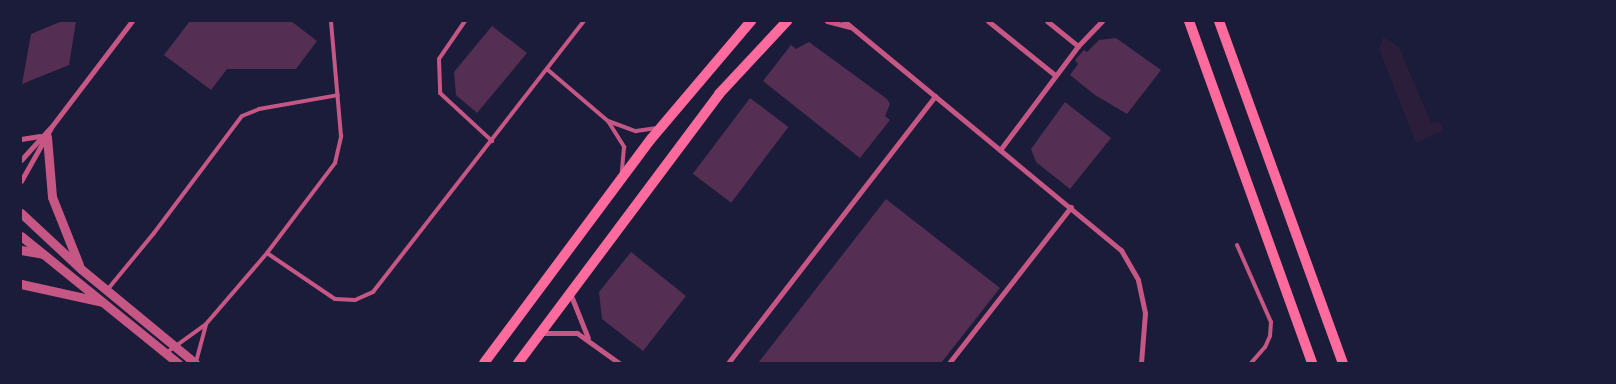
<!DOCTYPE html>
<style>
body{margin:0}
#map{position:relative;width:1616px;height:384px;overflow:hidden;background:#1b1b3a;font-family:Cabin,sans-serif}
div>[style]{position:absolute}
[style*='--x']{left:calc(var(--x)*1px);top:calc(var(--y)*1px);width:calc(var(--w)*1px);rotate:calc(var(--a)*1deg)}
.green>*{inset:0;background:#2a1e3b}
.building>*{inset:0;background:#542f53;transform-origin:0 0}
.service>*{height:4px;margin:-2px;padding:0 2px;transform-origin:2px;border-radius:2px;background:#c65784}
.minor>*{height:5px;margin:-2.5px;padding:0 2.5px;transform-origin:2.5px;border-radius:2.5px;background:#c65784}
.tertiary>*{height:9px;margin:-4.5px;padding:0 4.5px;transform-origin:4.5px;border-radius:4.5px;background:#c65784}
.secondary>*{height:10px;margin:-5px;padding:0 5px;transform-origin:5px;border-radius:5px;background:#ff6b9d}
span{translate:-50% -50%;white-space:nowrap;text-align:center;line-height:1.15;-webkit-text-stroke:4px #1b1b3a;paint-order:stroke}
.frame{position:absolute;inset:0;border:22px solid #1b1b3a;pointer-events:none}
</style>
<div id="map">
<div class="green">
<div style="clip-path:polygon(1383px 37px,1399px 47px,1431px 123px,1439px 121px,1444px 130px,1416px 143px,1379px 49px)"></div>
</div>
<div class="building">
<div style="clip-path:polygon(62px 21px,76px 21px,69px 65px,22px 84px,31px 34px)"></div>
<div style="clip-path:polygon(190px 21px,291px 21px,317px 41px,296px 69px,227px 69px,211px 90px,164px 55px)"></div>
<div style="clip-path:polygon(492px 26px,527px 53px,477px 113px,456px 95px,454px 72px)"></div>
<div style="clip-path:polygon(1116px 38px,1161px 70px,1127px 114px,1095px 95px,1070px 75px,1078px 64px,1075px 60px,1084px 50px,1087px 52px,1099px 40px)"></div>
<div style="clip-path:polygon(809px 42px,887px 99px,890px 104px,885px 116px,890px 120px,860px 158px,763px 81px,791px 45px,796px 49px)"></div>
<div style="left:750px;top:98px;width:48px;height:95px;rotate:37deg"></div>
<div style="clip-path:polygon(1065px 102px,1111px 138px,1070px 189px,1036px 162px,1031px 149px)"></div>
<div style="clip-path:polygon(886px 199px,1000px 288px,941px 363px,758px 363px)"></div>
<div style="clip-path:polygon(631px 252px,686px 296px,643px 351px,602px 319px,599px 292px)"></div>
</div>
<div class="service">
<div style="--x:465;--y:21;--w:46;--a:124.4"></div>
<div style="--x:439;--y:59;--w:34;--a:88"></div>
<div style="--x:440;--y:93;--w:71;--a:42.7"></div>
<div style="--x:548;--y:70;--w:79;--a:40.4"></div>
<div style="--x:608;--y:121;--w:31;--a:58"></div>
<div style="--x:624;--y:147;--w:25;--a:95"></div>
<div style="--x:608;--y:121;--w:30;--a:20"></div>
<div style="--x:636;--y:131;--w:21;--a:-8"></div>
<div style="--x:1237;--y:245;--w:84;--a:66.2"></div>
<div style="--x:1271;--y:322;--w:14;--a:94"></div>
<div style="--x:1270;--y:336;--w:12;--a:114"></div>
<div style="--x:1265;--y:347;--w:21;--a:131"></div>
<div style="--x:267;--y:253;--w:82;--a:34.1"></div>
<div style="--x:335;--y:299;--w:20;--a:3"></div>
<div style="--x:355;--y:300;--w:20;--a:-24"></div>
<div style="--x:373;--y:292;--w:343;--a:-52.1"></div>
<div style="--x:108;--y:289;--w:72;--a:-50.6"></div>
<div style="--x:154;--y:233;--w:146;--a:-53.1"></div>
<div style="--x:242;--y:116;--w:18;--a:-22"></div>
<div style="--x:259;--y:109;--w:80;--a:-10"></div>
<div style="--x:166;--y:353;--w:49;--a:-35.9"></div>
<div style="--x:206;--y:324;--w:94;--a:-49.3"></div>
<div style="--x:267;--y:253;--w:113;--a:-52.9"></div>
<div style="--x:335;--y:163;--w:28;--a:-77"></div>
<div style="--x:341;--y:136;--w:115;--a:-95"></div>
<div style="--x:196;--y:362;--w:39;--a:-75"></div>
</div>
<div class="minor">
<div style="--x:827;--y:21;--w:23;--a:15"></div>
<div style="--x:844;--y:21;--w:359;--a:39.6"></div>
<div style="--x:1121;--y:250;--w:34;--a:60"></div>
<div style="--x:1138;--y:280;--w:34;--a:78"></div>
<div style="--x:1145;--y:313;--w:50;--a:94.6"></div>
<div style="--x:988;--y:21;--w:86;--a:38.9"></div>
<div style="--x:1047;--y:21;--w:40;--a:39"></div>
<div style="--x:21;--y:139;--w:19;--a:-9"></div>
<div style="--x:1000;--y:150;--w:130;--a:-53.1"></div>
<div style="--x:1078;--y:46;--w:35;--a:-46"></div>
<div style="--x:21;--y:160;--w:43;--a:-47.8"></div>
<div style="--x:21;--y:181;--w:63;--a:-60.6"></div>
<div style="--x:52;--y:126;--w:132;--a:-52.7"></div>
<div style="--x:570;--y:293;--w:48;--a:68.2"></div>
<div style="--x:542;--y:333;--w:35;--a:0"></div>
<div style="--x:577;--y:333;--w:52;--a:35.5"></div>
<div style="--x:728;--y:363;--w:338;--a:-52.2"></div>
<div style="--x:949;--y:363;--w:198;--a:-52"></div>
</div>
<div class="tertiary">
<div style="--x:47;--y:137;--w:60;--a:85.2"></div>
<div style="--x:52;--y:197;--w:73;--a:68.3"></div>
<div style="--x:21;--y:213;--w:82;--a:43"></div>
<div style="--x:81;--y:269;--w:148;--a:39.5"></div>
<div style="--x:21;--y:236;--w:202;--a:39"></div>
<div style="--x:21;--y:250;--w:22;--a:10"></div>
<div style="--x:21;--y:284;--w:83;--a:12.5"></div>
</div>
<div class="secondary">
<div style="--x:1189;--y:21;--w:363;--a:70.2"></div>
<div style="--x:1219;--y:21;--w:364;--a:70.1"></div>
<div style="--x:484;--y:363;--w:279;--a:-53.3"></div>
<div style="--x:651;--y:139;--w:155;--a:-49.7"></div>
<div style="--x:518;--y:363;--w:336;--a:-53.2"></div>
<div style="--x:719;--y:94;--w:100;--a:-47"></div>
</div>
<div class="frame"></div>
</div>
